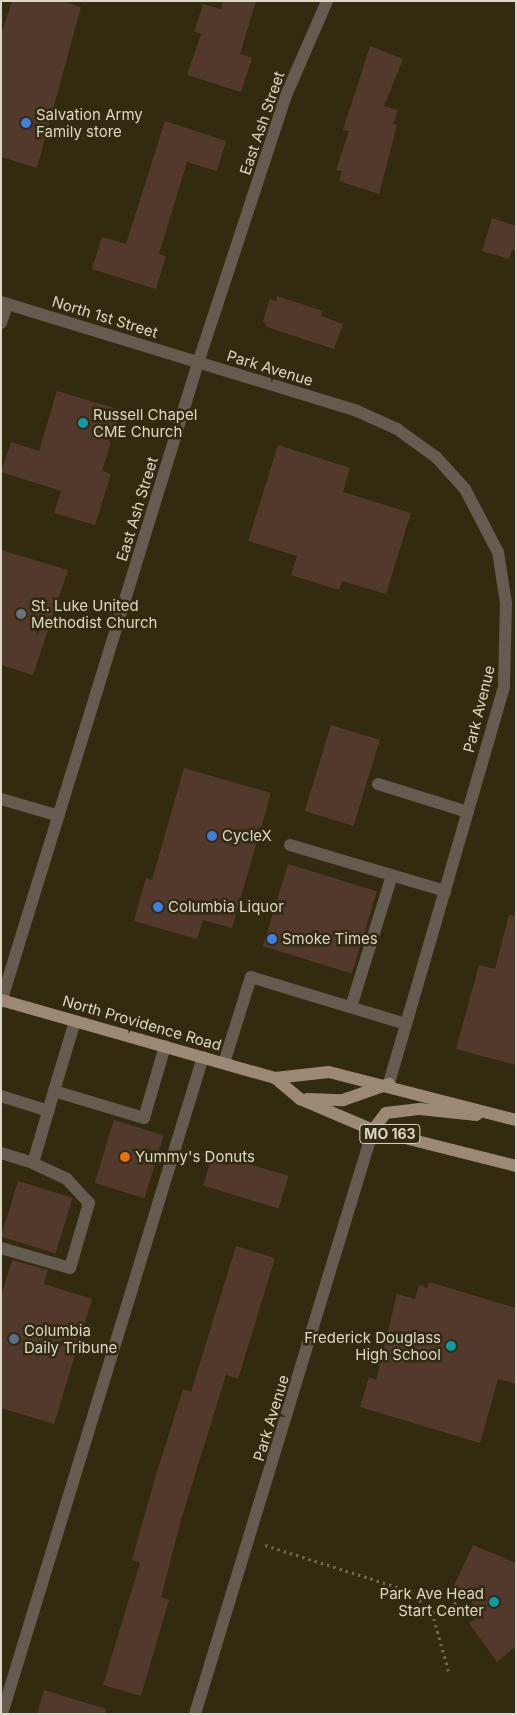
<!DOCTYPE html>
<style>
body{margin:0}
#map{position:relative;width:517px;height:1715px;overflow:hidden;background:#332b10;font-family:Inter,sans-serif}
div>[style]{position:absolute}
[style*='--x']{left:calc(var(--x)*1px);top:calc(var(--y)*1px);width:calc(var(--w)*1px);rotate:calc(var(--a)*1deg)}
.building>*{inset:0;background:#53392c;transform-origin:0 0}
.path>*{height:3px;margin-top:-1.5px;transform-origin:0;background:repeating-linear-gradient(90deg,#6e674f 0 2.5px,transparent 0 6.5px)}
.minor>*{height:12px;margin:-6px;padding:0 6px;transform-origin:6px;border-radius:6px;background:#645b51}
.major>*{height:12px;margin:-6px;padding:0 6px;transform-origin:6px;border-radius:6px;background:#9b8975}
.dots>*{width:14px;height:14px;translate:-50% -50%;box-sizing:border-box;border:2px solid #332b10;border-radius:50%}
span{translate:-50% -50%;white-space:nowrap;text-align:center;line-height:1.15;-webkit-text-stroke:5px #332b10;paint-order:stroke}
.shield-label span{padding:1px 4px;background:#332b10;border:1px solid;border-radius:4px;-webkit-text-stroke-width:0}
.shield-label{font-size:14px;color:#dcd7c7;font-weight:700}
.poi-label{font-size:15px;color:#dcd7c7}
.left{translate:0 -50%;text-align:left}
.right{translate:-100% -50%;text-align:right}
.street-label{font-size:15px;color:#dcd7c7}
.frame{position:absolute;inset:0;border:2px solid #dcd7c7;pointer-events:none}
</style>
<div id="map">
<div class="building">
<div style="clip-path:polygon(12px 1px,62px 1px,81px 7px,37px 168px,1px 157px,1px 35px)"></div>
<div style="clip-path:polygon(223px 1px,256px 1px,240px 54px,252px 58px,241px 92px,187px 75px,201px 34px,194px 32px,203px 4px,221px 9px)"></div>
<div style="clip-path:polygon(370px 46px,403px 59px,384px 106px,398px 110px,393px 124px,397px 125px,379px 194px,339px 181px,342px 171px,336px 170px,349px 131px,343px 130px)"></div>
<div style="clip-path:polygon(165px 121px,226px 141px,217px 171px,187px 162px,159px 254px,166px 256px,156px 289px,92px 269px,102px 237px,126px 244px)"></div>
<div style="clip-path:polygon(492px 218px,516px 226px,516px 251px,512px 249px,509px 259px,482px 251px)"></div>
<div style="clip-path:polygon(277px 296px,323px 311px,321px 316px,343px 324px,334px 349px,267px 327px,263px 321px,270px 299px,276px 301px)"></div>
<div style="clip-path:polygon(57px 391px,121px 410px,102px 471px,111px 474px,95px 525px,54px 513px,61px 491px,1px 472px,11px 442px,39px 451px)"></div>
<div style="clip-path:polygon(278px 445px,350px 468px,343px 492px,411px 513px,386px 594px,342px 581px,339px 590px,291px 575px,297px 556px,248px 541px)"></div>
<div style="clip-path:polygon(1px 550px,68px 570px,33px 675px,1px 665px)"></div>
<div style="left:331px;top:725px;width:51px;height:90px;rotate:17deg"></div>
<div style="clip-path:polygon(184px 768px,271px 793px,232px 928px,203px 920px,197px 939px,134px 921px,146px 878px,152px 880px)"></div>
<div style="left:288px;top:864px;width:93px;height:86px;rotate:17deg"></div>
<div style="clip-path:polygon(509px 915px,516px 916px,516px 1065px,456px 1049px,479px 965px,495px 969px)"></div>
<div style="left:114px;top:1120px;width:52px;height:66px;rotate:17deg"></div>
<div style="left:213px;top:1153px;width:79px;height:34px;rotate:17deg"></div>
<div style="left:18px;top:1181px;width:57px;height:58px;rotate:17deg"></div>
<div style="clip-path:polygon(236px 1246px,275px 1258px,238px 1379px,226px 1375px,181px 1520px,161px 1597px,169px 1600px,141px 1696px,103px 1685px,140px 1563px,132px 1560px,153px 1485px,183px 1389px,191px 1392px)"></div>
<div style="clip-path:polygon(12px 1260px,48px 1270px,44px 1284px,92px 1299px,54px 1424px,1px 1408px,1px 1296px)"></div>
<div style="clip-path:polygon(429px 1282px,516px 1308px,516px 1384px,498px 1379px,480px 1443px,360px 1407px,369px 1377px,376px 1380px,397px 1294px,415px 1299px,419px 1285px,427px 1288px)"></div>
<div style="clip-path:polygon(473px 1545px,516px 1563px,516px 1646px,497px 1662px,469px 1623px,475px 1619px,471px 1595px,452px 1590px)"></div>
<div style="clip-path:polygon(44px 1690px,106px 1709px,105px 1714px,37px 1714px)"></div>
</div>
<div class="path">
<div style="--x:265;--y:1545;--w:152;--a:17.6"></div>
<div style="--x:410;--y:1591;--w:30;--a:44"></div>
<div style="--x:432;--y:1612;--w:63;--a:74.4"></div>
<div style="--x:452;--y:1610;--w:20;--a:-66"></div>
<div style="--x:432;--y:1612;--w:41;--a:-5.6"></div>
</div>
<div class="minor">
<div style="--x:1;--y:302;--w:372;--a:17"></div>
<div style="--x:357;--y:411;--w:44;--a:24.2"></div>
<div style="--x:397;--y:429;--w:48;--a:35.7"></div>
<div style="--x:436;--y:457;--w:43;--a:47.8"></div>
<div style="--x:465;--y:489;--w:71;--a:62.4"></div>
<div style="--x:498;--y:552;--w:52;--a:81.1"></div>
<div style="--x:506;--y:603;--w:84;--a:91.4"></div>
<div style="--x:504;--y:687;--w:413;--a:106.2"></div>
<div style="--x:1;--y:323;--w:20;--a:-72"></div>
<div style="--x:378;--y:784;--w:94;--a:17.3"></div>
<div style="--x:1;--y:799;--w:60;--a:16.3"></div>
<div style="--x:290;--y:845;--w:162;--a:16.5"></div>
<div style="--x:1;--y:1002;--w:669;--a:-72.87"></div>
<div style="--x:198;--y:363;--w:284;--a:-71.8"></div>
<div style="--x:287;--y:93;--w:100;--a:-66.5"></div>
<div style="--x:351;--y:1007;--w:138;--a:-72.7"></div>
<div style="--x:75;--y:1021;--w:73;--a:106.7"></div>
<div style="--x:54;--y:1091;--w:94;--a:16.7"></div>
<div style="--x:144;--y:1118;--w:75;--a:-73.7"></div>
<div style="--x:224;--y:1063;--w:90;--a:-72.6"></div>
<div style="--x:251;--y:977;--w:162;--a:16.9"></div>
<div style="--x:1;--y:1096;--w:50;--a:17.4"></div>
<div style="--x:1;--y:1153;--w:34;--a:17"></div>
<div style="--x:33;--y:1163;--w:75;--a:-73.7"></div>
<div style="--x:1;--y:1248;--w:72;--a:16.2"></div>
<div style="--x:70;--y:1268;--w:68;--a:-73.7"></div>
<div style="--x:89;--y:1203;--w:33;--a:-133"></div>
<div style="--x:67;--y:1179;--w:38;--a:-155"></div>
<div style="--x:2;--y:1714;--w:687;--a:-72.99"></div>
<div style="--x:195;--y:1714;--w:611;--a:-73.05"></div>
</div>
<div class="major">
<div style="--x:1;--y:1000;--w:285;--a:15.9"></div>
<div style="--x:275;--y:1078;--w:54;--a:-6.3"></div>
<div style="--x:329;--y:1072;--w:193;--a:14.4"></div>
<div style="--x:275;--y:1078;--w:33;--a:40"></div>
<div style="--x:300;--y:1099;--w:79;--a:23"></div>
<div style="--x:373;--y:1130;--w:147;--a:14.1"></div>
<div style="--x:307;--y:1099;--w:36;--a:2"></div>
<div style="--x:343;--y:1100;--w:49;--a:-19.2"></div>
<div style="--x:373;--y:1130;--w:21;--a:-53"></div>
<div style="--x:386;--y:1113;--w:34;--a:-7"></div>
<div style="--x:420;--y:1109;--w:57;--a:6"></div>
</div>
<div class="dots">
<div style="left:26px;top:123px;background:#3f7fe0"></div>
<div style="left:83px;top:423px;background:#0f9aa8"></div>
<div style="left:21px;top:614px;background:#6b7280"></div>
<div style="left:212px;top:836px;background:#3f7fe0"></div>
<div style="left:158px;top:907px;background:#3f7fe0"></div>
<div style="left:272px;top:939px;background:#3f7fe0"></div>
<div style="left:125px;top:1157px;background:#e8710a"></div>
<div style="left:14px;top:1339px;background:#5c6f8a"></div>
<div style="left:451px;top:1346px;background:#0f9aa8"></div>
<div style="left:494px;top:1602px;background:#0f9aa8"></div>
</div>
<div class="shield-label">
<span style="left:390px;top:1134px">MO 163</span>
</div>
<div class="poi-label">
<span class="left" style="left:36px;top:123px">Salvation Army<br>Family store</span>
<span class="left" style="left:93px;top:423px">Russell Chapel<br>CME Church</span>
<span class="left" style="left:31px;top:614px">St. Luke United<br>Methodist Church</span>
<span class="left" style="left:222px;top:836px">CycleX</span>
<span class="left" style="left:168px;top:907px">Columbia Liquor</span>
<span class="left" style="left:282px;top:939px">Smoke Times</span>
<span class="left" style="left:135px;top:1157px">Yummy's Donuts</span>
<span class="left" style="left:24px;top:1339px">Columbia<br>Daily Tribune</span>
<span class="right" style="left:441px;top:1346px">Frederick Douglass<br>High School</span>
<span class="right" style="left:484px;top:1602px">Park Ave Head<br>Start Center</span>
</div>
<div class="street-label">
<span style="left:262px;top:123px;rotate:-71deg">East Ash Street</span>
<span style="left:105px;top:317px;rotate:17deg">North 1st Street</span>
<span style="left:270px;top:368px;rotate:17deg">Park Avenue</span>
<span style="left:137px;top:509px;rotate:-73deg">East Ash Street</span>
<span style="left:479px;top:709px;rotate:-76deg">Park Avenue</span>
<span style="left:142px;top:1023px;rotate:16deg">North Providence Road</span>
<span style="left:271px;top:1418px;rotate:-73deg">Park Avenue</span>
</div>
<div class="frame"></div>
</div>
